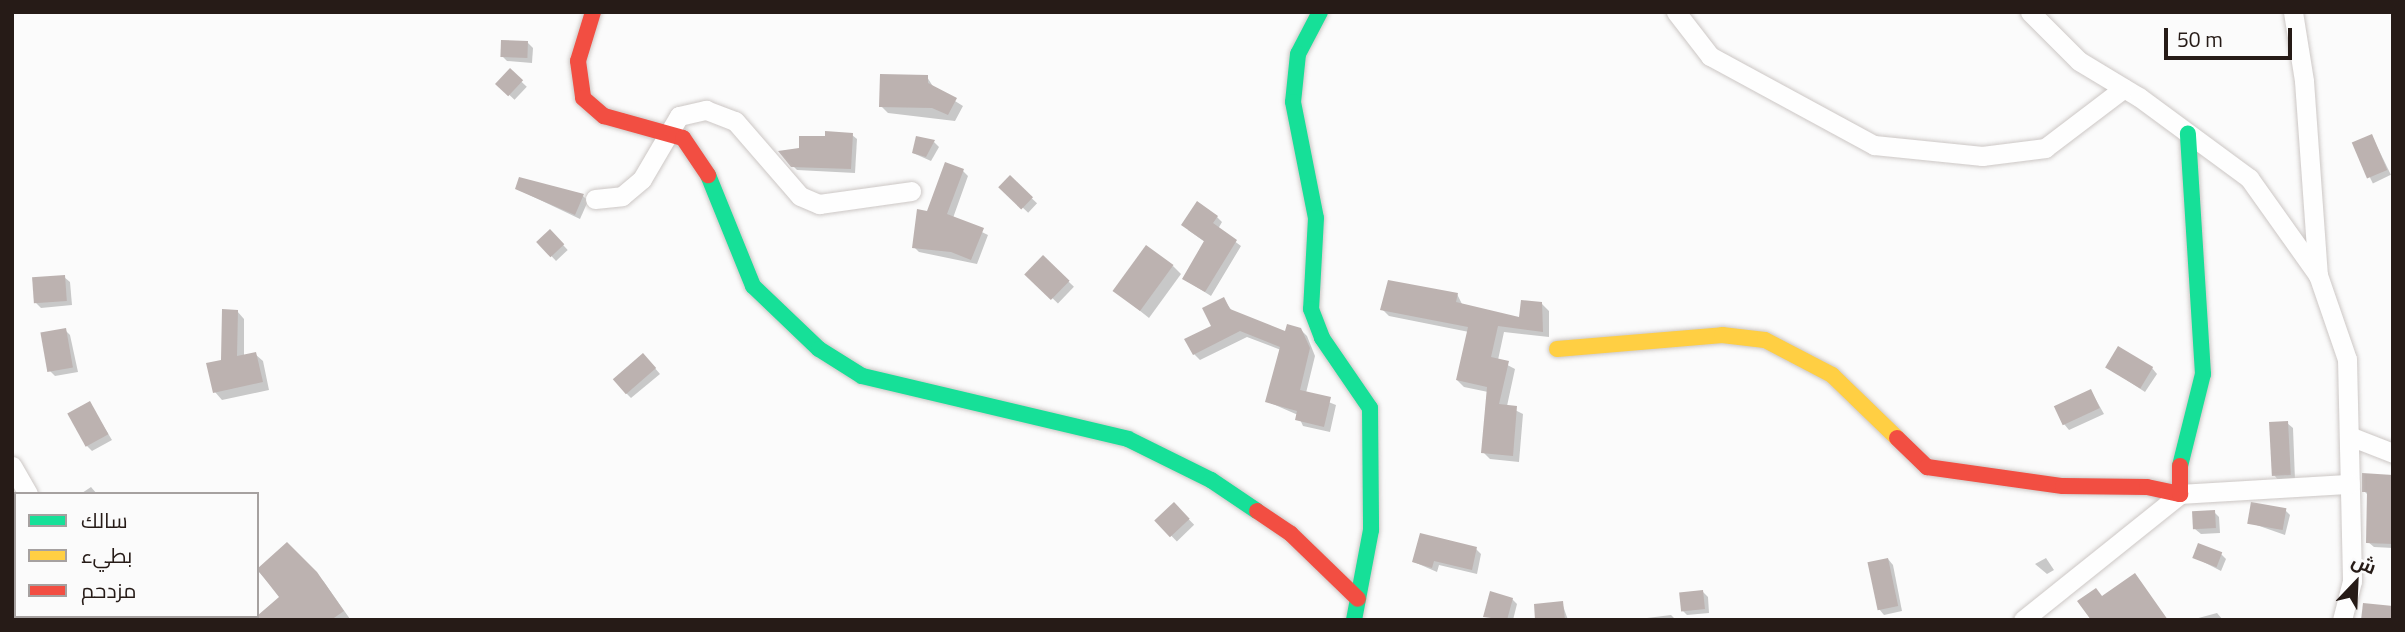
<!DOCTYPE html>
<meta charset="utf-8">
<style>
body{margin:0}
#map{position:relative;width:2405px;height:632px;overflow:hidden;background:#fbfbfb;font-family:Georgia,Cairo,serif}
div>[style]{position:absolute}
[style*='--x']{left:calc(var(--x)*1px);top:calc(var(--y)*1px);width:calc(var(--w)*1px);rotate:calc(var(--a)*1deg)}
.shadow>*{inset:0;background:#0003;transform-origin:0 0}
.building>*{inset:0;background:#bcb2b0;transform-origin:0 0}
.roads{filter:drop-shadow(0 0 2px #ccc7c5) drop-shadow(0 0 2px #ccc7c5)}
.street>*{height:19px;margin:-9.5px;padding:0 9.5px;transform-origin:9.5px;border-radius:9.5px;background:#fefefe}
.fast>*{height:16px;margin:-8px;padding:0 8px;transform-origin:8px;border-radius:8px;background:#16e098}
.slow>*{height:16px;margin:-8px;padding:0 8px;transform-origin:8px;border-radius:8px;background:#ffcf43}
.jam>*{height:16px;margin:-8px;padding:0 8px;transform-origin:8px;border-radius:8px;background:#f24e42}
span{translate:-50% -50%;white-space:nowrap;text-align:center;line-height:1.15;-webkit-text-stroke:7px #fbfbfb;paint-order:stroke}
.frame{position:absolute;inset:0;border:14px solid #261b17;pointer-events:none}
.legend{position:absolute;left:14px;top:492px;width:245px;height:126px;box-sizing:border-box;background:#fbfbfb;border:2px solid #a6a1a0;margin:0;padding:9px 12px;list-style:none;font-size:21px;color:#261b17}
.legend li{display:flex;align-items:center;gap:14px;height:35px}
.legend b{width:35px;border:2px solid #a6a1a0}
.north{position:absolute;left:2321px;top:548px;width:70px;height:70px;-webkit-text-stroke:5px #fbfbfb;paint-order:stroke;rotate:23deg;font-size:19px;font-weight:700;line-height:28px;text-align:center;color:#261b17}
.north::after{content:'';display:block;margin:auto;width:24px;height:32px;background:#261b17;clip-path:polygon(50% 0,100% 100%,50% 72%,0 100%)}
.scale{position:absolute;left:2164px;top:28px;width:128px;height:32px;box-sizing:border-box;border:4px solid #261b17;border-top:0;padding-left:9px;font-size:21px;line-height:24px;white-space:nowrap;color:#261b17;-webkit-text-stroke:5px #fbfbfb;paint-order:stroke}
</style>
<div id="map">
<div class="shadow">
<div style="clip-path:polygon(528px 43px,533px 48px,532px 63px,507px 61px,502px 56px)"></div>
<div style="left:510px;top:71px;width:23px;height:18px;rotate:43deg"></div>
<div style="clip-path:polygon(927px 77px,934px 88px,963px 106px,955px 121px,888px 113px,881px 106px)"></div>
<div style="clip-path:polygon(852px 135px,857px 139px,855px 173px,797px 170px,792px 165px)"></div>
<div style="left:2372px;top:136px;width:43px;height:20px;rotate:64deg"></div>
<div style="clip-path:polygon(934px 142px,939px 147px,931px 161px,913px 153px)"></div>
<div style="clip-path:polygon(963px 171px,968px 176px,953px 218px,988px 235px,977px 264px,919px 252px,914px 247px,928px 212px)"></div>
<div style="left:1010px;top:178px;width:37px;height:13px;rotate:43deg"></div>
<div style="clip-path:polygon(517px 189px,583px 196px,588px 201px,580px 219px)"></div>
<div style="clip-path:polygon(1217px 217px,1222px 222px,1218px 229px,1241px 246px,1211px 296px,1184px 279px,1205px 242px,1188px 230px)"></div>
<div style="left:550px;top:231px;width:26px;height:16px;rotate:47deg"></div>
<div style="left:1043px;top:257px;width:43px;height:23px;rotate:44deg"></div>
<div style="clip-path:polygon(1173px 266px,1181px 274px,1149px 318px,1115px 291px)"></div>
<div style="clip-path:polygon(64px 277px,70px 282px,72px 305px,41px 308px,36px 303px)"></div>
<div style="clip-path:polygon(1457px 294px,1463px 306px,1520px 319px,1542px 304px,1549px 311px,1549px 337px,1504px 332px,1498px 360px,1515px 369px,1507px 406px,1523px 414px,1519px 462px,1490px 459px,1483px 452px,1488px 392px,1464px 387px,1457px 380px,1469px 332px,1389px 316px,1382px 309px)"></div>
<div style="clip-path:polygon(1223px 299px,1233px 312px,1286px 333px,1300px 329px,1307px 336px,1315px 356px,1306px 393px,1336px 405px,1330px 432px,1303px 426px,1298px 415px,1266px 401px,1281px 350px,1247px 337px,1200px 360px,1194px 354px,1213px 327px)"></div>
<div style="clip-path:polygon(237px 311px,244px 319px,244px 356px,255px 354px,263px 361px,269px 390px,222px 400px,215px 392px)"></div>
<div style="clip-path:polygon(65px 330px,70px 335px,78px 372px,55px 376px,50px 371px)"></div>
<div style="clip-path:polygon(648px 360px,660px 374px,631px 398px,626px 393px)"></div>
<div style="clip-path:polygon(2107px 367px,2152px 368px,2157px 374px,2145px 392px)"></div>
<div style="clip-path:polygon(2091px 391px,2104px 414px,2069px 430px,2064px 424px)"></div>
<div style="clip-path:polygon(90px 404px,112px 440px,92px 451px,87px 446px)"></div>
<div style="clip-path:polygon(2287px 423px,2293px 428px,2295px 480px,2279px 481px,2274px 475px)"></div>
<div style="clip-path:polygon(2393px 477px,2393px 548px,2374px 547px,2368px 542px,2369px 496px,2364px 491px)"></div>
<div style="clip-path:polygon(91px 487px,97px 494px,82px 494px,82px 493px)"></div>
<div style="clip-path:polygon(12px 489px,16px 495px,16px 520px,12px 515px)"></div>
<div style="left:1174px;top:504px;width:29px;height:24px;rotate:46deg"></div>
<div style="clip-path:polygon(2285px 510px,2290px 515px,2285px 535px,2248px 522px)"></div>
<div style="clip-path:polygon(2214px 512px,2219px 517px,2220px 533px,2201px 534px,2195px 529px)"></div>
<div style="clip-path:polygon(287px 544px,324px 582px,350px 619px,244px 620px,257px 616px,282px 598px,258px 571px)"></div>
<div style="clip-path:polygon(1476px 549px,1481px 554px,1477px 574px,1439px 565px,1437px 572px,1414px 562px)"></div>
<div style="clip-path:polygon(2221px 554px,2226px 559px,2221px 571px,2194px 557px)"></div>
<div style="clip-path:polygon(2046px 558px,2054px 570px,2047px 574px,2035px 564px)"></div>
<div style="clip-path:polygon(1888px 559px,1893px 565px,1902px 611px,1884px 615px,1879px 609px)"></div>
<div style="clip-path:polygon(1703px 592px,1708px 597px,1709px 613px,1687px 615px,1682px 610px)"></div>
<div style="clip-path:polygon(1512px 599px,1517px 604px,1513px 620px,1485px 616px)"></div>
<div style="clip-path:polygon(1562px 603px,1568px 620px,1537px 620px)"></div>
<div style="clip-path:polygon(2217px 613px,2223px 620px,2191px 620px)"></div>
<div style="clip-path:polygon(1671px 615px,1676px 620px,1647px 620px,1647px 618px)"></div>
<div style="clip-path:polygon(73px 616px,103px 616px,65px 620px)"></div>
</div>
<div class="building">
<div style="left:501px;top:40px;width:27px;height:17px;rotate:2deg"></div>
<div style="left:510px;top:68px;width:18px;height:22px;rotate:43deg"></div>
<div style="clip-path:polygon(880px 74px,928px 75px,928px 83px,957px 98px,948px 115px,932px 108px,879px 107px)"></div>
<div style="clip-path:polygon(825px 131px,853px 133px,851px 169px,791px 167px,778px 151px,799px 148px,799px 136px,825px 136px)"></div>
<div style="left:2372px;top:134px;width:39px;height:22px;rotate:67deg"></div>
<div style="clip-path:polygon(916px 136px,935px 140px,926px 157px,912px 153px)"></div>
<div style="clip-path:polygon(945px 162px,964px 169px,947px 214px,984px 228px,971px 260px,951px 252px,912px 248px,917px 209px,927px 211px)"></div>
<div style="left:1010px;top:175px;width:32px;height:17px;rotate:44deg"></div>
<div style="clip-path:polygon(519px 177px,584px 194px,575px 215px,515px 189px)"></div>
<div style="clip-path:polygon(1197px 201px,1218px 216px,1213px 223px,1237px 240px,1205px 292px,1182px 279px,1204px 241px,1181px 225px)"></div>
<div style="left:550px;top:229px;width:21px;height:19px;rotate:47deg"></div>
<div style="left:1146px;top:245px;width:34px;height:57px;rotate:36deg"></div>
<div style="left:1043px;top:255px;width:37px;height:27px;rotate:44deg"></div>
<div style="left:65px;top:275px;width:26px;height:33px;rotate:86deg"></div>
<div style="clip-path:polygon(1388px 280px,1458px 293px,1456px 302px,1519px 317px,1521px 300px,1542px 302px,1543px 332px,1498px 326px,1491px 357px,1509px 361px,1499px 404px,1517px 406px,1513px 456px,1481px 453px,1487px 387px,1456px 380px,1468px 327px,1380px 310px)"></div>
<div style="clip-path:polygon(1224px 297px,1230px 309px,1285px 331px,1287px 324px,1301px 328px,1310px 348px,1300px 390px,1331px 397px,1324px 427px,1295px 420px,1297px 411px,1265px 402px,1280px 347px,1240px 331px,1193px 355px,1184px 339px,1211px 326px,1202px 308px)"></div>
<div style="clip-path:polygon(222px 309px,238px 310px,237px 356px,256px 352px,263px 382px,213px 393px,206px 363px,221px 360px)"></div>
<div style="left:66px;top:328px;width:40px;height:26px;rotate:80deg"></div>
<div style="left:2118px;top:346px;width:41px;height:25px;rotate:31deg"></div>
<div style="left:643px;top:353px;width:20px;height:40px;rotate:49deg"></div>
<div style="left:2091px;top:389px;width:21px;height:41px;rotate:65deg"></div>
<div style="left:90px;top:401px;width:38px;height:26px;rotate:61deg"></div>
<div style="left:2288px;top:421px;width:54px;height:19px;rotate:87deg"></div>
<div style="clip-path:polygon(2362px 473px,2393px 475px,2393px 544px,2366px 543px,2367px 492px,2362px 492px)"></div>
<div style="left:1174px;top:502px;width:23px;height:27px;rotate:47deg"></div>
<div style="left:2251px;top:502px;width:36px;height:22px;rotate:10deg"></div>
<div style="left:2215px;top:510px;width:18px;height:23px;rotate:87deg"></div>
<div style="clip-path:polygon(1420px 533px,1477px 547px,1472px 570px,1434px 561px,1432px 568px,1412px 562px)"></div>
<div style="clip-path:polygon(287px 542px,317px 572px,344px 611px,331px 620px,246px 620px,257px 616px,279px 597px,257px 569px)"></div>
<div style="left:2198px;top:543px;width:26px;height:16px;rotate:21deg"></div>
<div style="left:1888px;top:558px;width:49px;height:21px;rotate:78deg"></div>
<div style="clip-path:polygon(2135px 573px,2168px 620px,2091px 620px,2077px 601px,2096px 588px,2102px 596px)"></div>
<div style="left:1703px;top:590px;width:19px;height:24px;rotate:84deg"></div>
<div style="clip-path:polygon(1490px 591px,1513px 598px,1507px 620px,1483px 617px)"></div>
<div style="clip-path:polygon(1563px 601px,1565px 620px,1535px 620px,1534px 604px)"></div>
<div style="clip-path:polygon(2363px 603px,2393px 606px,2393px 620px,2361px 620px)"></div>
</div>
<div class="roads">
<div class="street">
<div style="--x:1676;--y:12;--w:56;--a:52.3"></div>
<div style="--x:1710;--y:56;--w:187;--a:28.5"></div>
<div style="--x:1874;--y:145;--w:109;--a:5.8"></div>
<div style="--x:1982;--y:156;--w:64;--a:-7.2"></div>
<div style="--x:2045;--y:148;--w:99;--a:-37.2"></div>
<div style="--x:2030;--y:12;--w:69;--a:45"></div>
<div style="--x:2079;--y:61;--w:70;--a:31"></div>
<div style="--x:2139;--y:97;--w:137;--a:36.4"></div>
<div style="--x:2249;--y:178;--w:119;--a:54.6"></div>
<div style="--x:2318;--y:275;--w:89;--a:71"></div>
<div style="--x:2347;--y:359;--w:222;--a:88.7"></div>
<div style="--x:2352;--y:581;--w:40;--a:104.4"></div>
<div style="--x:2293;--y:12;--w:70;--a:80.9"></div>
<div style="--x:2304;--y:81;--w:195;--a:85.9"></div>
<div style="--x:595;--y:199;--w:27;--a:-6"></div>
<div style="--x:622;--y:196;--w:26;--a:-40"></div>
<div style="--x:642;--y:179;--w:73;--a:-59.6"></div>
<div style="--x:679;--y:116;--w:28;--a:-13"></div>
<div style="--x:706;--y:110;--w:31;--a:21"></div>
<div style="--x:735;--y:121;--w:99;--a:49.1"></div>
<div style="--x:800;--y:196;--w:21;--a:23"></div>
<div style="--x:819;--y:204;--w:93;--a:-8"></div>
<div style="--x:2352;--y:437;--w:44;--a:21.3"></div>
<div style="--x:12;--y:466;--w:32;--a:60"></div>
<div style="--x:12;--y:615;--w:5;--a:-37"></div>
<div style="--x:106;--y:616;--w:4;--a:76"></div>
<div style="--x:2023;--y:620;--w:201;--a:-38.7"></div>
<div style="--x:2180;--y:494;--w:170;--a:-3.4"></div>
</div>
<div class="fast">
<div style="--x:1320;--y:12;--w:47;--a:117.6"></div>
<div style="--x:1298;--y:54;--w:48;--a:95.9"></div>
<div style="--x:1293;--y:102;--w:118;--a:78.8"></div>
<div style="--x:1316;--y:218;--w:91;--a:93.1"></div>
<div style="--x:1311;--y:309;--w:31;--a:69"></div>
<div style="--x:1322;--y:338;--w:85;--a:55.6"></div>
<div style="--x:1370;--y:408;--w:122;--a:89.5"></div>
<div style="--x:1371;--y:530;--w:92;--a:100.7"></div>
<div style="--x:708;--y:175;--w:120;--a:67.9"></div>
<div style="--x:753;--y:286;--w:91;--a:43.7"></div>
<div style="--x:819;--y:349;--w:51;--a:32.1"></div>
<div style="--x:862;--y:376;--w:273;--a:13.3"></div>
<div style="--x:1128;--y:439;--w:93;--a:26.3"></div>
<div style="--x:1211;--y:480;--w:55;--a:34"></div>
<div style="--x:2180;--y:466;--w:95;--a:-76"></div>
<div style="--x:2203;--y:374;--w:241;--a:-93.6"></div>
</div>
<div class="slow">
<div style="--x:1557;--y:349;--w:166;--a:-4.8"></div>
<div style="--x:1722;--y:335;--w:43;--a:6.6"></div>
<div style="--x:1765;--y:340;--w:76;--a:27.6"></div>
<div style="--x:1832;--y:375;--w:91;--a:44.1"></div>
</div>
<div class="jam">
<div style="--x:593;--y:12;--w:51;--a:107"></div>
<div style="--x:578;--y:61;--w:37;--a:82"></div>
<div style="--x:583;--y:98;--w:28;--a:41"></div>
<div style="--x:604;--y:116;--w:82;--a:15.6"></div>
<div style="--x:683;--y:138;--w:45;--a:56"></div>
<div style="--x:1897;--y:438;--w:42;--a:44"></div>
<div style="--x:1927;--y:467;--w:137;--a:8"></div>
<div style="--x:2063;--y:486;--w:84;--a:0.7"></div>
<div style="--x:2147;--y:487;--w:34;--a:12"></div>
<div style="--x:2180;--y:494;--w:28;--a:-90"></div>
<div style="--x:1257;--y:511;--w:41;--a:34.1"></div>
<div style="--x:1291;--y:534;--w:93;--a:44.1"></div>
</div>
</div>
<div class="frame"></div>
<ul class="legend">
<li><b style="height:9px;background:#16e098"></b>سالك</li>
<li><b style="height:9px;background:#ffcf43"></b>بطيء</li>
<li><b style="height:9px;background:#f24e42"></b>مزدحم</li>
</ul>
<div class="north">ش</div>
<div class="scale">50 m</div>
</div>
